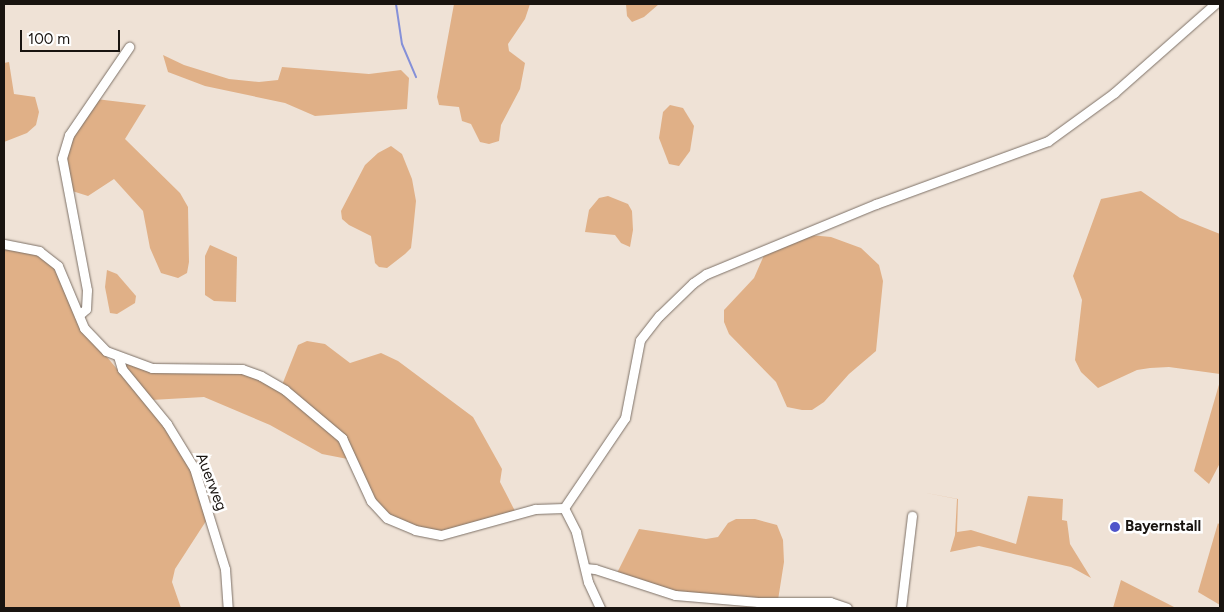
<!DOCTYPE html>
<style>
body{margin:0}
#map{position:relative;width:1224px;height:612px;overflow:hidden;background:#efe2d6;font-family:Figtree,sans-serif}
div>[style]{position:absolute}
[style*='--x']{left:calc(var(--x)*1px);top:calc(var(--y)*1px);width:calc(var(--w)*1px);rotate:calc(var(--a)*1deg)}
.green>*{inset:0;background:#e0b087}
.stream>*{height:2px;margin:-1px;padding:0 1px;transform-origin:1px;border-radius:1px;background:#8590d8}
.roads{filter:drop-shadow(0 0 1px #7d7167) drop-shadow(0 0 1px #7d7167)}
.minor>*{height:9px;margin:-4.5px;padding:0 4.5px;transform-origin:4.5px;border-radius:4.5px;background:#fff}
.dots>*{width:14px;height:14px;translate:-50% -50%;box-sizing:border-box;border:2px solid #fff;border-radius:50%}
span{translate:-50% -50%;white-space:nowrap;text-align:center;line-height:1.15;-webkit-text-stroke:5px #fff;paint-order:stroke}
.street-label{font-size:15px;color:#191410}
.poi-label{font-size:15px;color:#191410;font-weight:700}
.left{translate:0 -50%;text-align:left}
.frame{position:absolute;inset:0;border:5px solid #191410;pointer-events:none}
.scale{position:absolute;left:20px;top:30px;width:100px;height:22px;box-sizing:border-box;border:2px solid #191410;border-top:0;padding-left:6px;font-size:15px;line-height:18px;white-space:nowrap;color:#191410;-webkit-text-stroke:4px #fff;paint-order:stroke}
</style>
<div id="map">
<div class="green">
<div style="clip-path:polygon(454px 4px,530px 4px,525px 19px,508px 44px,509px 51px,525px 63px,520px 89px,501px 125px,499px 141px,489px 144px,480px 142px,471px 124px,462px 121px,459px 107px,439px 105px,437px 97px)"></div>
<div style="clip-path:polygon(626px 4px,659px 4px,644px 17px,632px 22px,627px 16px)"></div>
<div style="clip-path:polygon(163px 55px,184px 65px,229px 79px,259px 82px,278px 80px,282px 67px,369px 74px,401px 70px,409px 78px,407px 109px,315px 116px,285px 103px,205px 86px,168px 72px)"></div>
<div style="clip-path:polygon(9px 62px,14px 94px,35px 97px,39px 112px,36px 125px,27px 133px,4px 142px,4px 63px)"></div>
<div style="clip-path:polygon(96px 99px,146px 105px,125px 139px,180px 193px,188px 207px,189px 262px,187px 273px,178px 278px,161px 273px,150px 248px,143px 211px,114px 179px,88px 196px,69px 190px,65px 170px,67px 145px)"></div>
<div style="clip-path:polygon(670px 105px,683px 108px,694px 126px,690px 151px,679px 166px,669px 164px,659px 138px,663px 112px)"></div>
<div style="clip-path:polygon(391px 146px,402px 154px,412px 179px,416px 201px,413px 231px,411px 248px,405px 254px,387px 268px,379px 267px,375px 263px,371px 236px,349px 225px,342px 219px,341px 211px,365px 165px,378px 153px)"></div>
<div style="clip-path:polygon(1141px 191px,1180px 218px,1220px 234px,1220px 374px,1169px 367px,1150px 368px,1137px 370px,1098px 388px,1081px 372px,1075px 360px,1082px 300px,1073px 276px,1101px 199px)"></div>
<div style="clip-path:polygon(608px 196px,628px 204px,632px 211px,633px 230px,630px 247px,621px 243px,615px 235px,585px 232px,589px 210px,599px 198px)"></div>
<div style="clip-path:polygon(810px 235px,831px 237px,861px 248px,879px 265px,883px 281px,876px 351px,849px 374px,824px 402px,812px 410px,802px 410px,787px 407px,776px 382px,729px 334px,724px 322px,724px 310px,754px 278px,765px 253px)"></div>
<div style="clip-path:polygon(210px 245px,237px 257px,236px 302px,214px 301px,205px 295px,205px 256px)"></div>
<div style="clip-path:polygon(4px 247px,32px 251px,52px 262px,101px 350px,170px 432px,190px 466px,208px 518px,175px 569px,172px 582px,181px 608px,4px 608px)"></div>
<div style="clip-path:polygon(107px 270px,117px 274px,136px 296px,135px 303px,117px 314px,110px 313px,105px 287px)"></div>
<div style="clip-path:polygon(307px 341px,325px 344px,350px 363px,381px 353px,398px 361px,473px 417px,502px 469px,500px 482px,515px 511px,438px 532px,426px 531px,385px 514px,369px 491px,358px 461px,322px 454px,270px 425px,204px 397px,151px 400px,125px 366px,129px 363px,245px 372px,280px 390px,298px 345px)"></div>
<div style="clip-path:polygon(1220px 381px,1220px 463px,1209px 484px,1194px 471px)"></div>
<div style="clip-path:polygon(921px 492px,958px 499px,957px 532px,971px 530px,1016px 544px,1028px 496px,1063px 499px,1062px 520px,1067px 521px,1070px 544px,1091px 578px,1071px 567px,979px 546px,950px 552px,955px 535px,957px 499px)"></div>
<div style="clip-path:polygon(736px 519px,755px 519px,777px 525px,783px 540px,784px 562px,778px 600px,673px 592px,616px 575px,639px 529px,706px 539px,718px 537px,728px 523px)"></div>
<div style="clip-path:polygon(1218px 523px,1220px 526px,1220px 605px,1198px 592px)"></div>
<div style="clip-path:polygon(1121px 580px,1176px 608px,1177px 608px,1113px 608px)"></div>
</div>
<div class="stream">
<div style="--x:396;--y:4;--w:40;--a:81.5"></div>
<div style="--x:402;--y:44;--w:36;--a:67"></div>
</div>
<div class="roads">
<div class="minor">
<div style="--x:4;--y:244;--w:36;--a:11"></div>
<div style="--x:39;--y:251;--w:24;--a:38"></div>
<div style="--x:58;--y:266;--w:67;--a:67.2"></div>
<div style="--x:84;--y:328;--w:32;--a:46"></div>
<div style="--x:106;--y:351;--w:49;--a:20.3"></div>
<div style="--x:152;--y:368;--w:90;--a:0.6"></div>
<div style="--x:242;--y:369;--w:20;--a:20"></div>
<div style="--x:261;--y:376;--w:28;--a:30"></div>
<div style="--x:285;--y:390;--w:75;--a:40.1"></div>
<div style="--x:342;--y:438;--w:69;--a:65.3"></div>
<div style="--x:371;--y:501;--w:23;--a:47"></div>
<div style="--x:387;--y:518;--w:30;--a:23"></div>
<div style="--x:415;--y:530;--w:26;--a:11"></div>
<div style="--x:441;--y:535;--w:98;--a:-15.5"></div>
<div style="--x:535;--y:509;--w:29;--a:-2"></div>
<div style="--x:564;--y:508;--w:27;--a:63"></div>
<div style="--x:576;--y:532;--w:51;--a:76.5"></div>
<div style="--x:588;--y:582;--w:29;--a:65"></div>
<div style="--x:79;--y:315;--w:9;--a:-41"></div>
<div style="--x:86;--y:309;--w:19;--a:-87"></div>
<div style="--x:87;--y:290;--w:134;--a:-100.7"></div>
<div style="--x:62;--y:158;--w:24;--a:-73"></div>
<div style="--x:69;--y:135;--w:107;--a:-55.7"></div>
<div style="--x:118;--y:356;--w:14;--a:73"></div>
<div style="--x:122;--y:369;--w:71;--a:50.7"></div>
<div style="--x:167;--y:424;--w:52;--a:58.5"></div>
<div style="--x:194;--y:468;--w:106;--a:72.9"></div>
<div style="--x:225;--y:569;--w:39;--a:86"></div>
<div style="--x:564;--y:508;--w:109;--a:-55.9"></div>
<div style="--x:625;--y:418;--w:79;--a:-79.1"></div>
<div style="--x:640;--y:340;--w:31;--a:-52"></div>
<div style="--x:659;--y:316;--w:47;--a:-44.1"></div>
<div style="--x:693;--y:283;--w:16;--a:-35"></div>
<div style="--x:706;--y:274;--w:184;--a:-22.4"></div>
<div style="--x:876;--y:204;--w:183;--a:-20.1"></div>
<div style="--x:1048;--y:141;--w:82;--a:-36"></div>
<div style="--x:1114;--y:93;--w:135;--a:-41.4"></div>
<div style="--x:585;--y:568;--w:10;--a:6"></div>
<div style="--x:595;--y:569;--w:84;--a:18"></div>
<div style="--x:675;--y:595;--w:83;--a:4.8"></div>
<div style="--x:758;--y:602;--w:72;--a:0"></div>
<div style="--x:830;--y:602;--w:18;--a:19"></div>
<div style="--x:901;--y:608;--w:93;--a:-83.2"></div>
</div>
</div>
<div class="dots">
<div style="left:1115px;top:527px;background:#4f54ca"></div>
</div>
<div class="street-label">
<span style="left:211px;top:482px;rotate:69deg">Auerweg</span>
</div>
<div class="poi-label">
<span class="left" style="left:1125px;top:527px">Bayernstall</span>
</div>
<div class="frame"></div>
<div class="scale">100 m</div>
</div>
